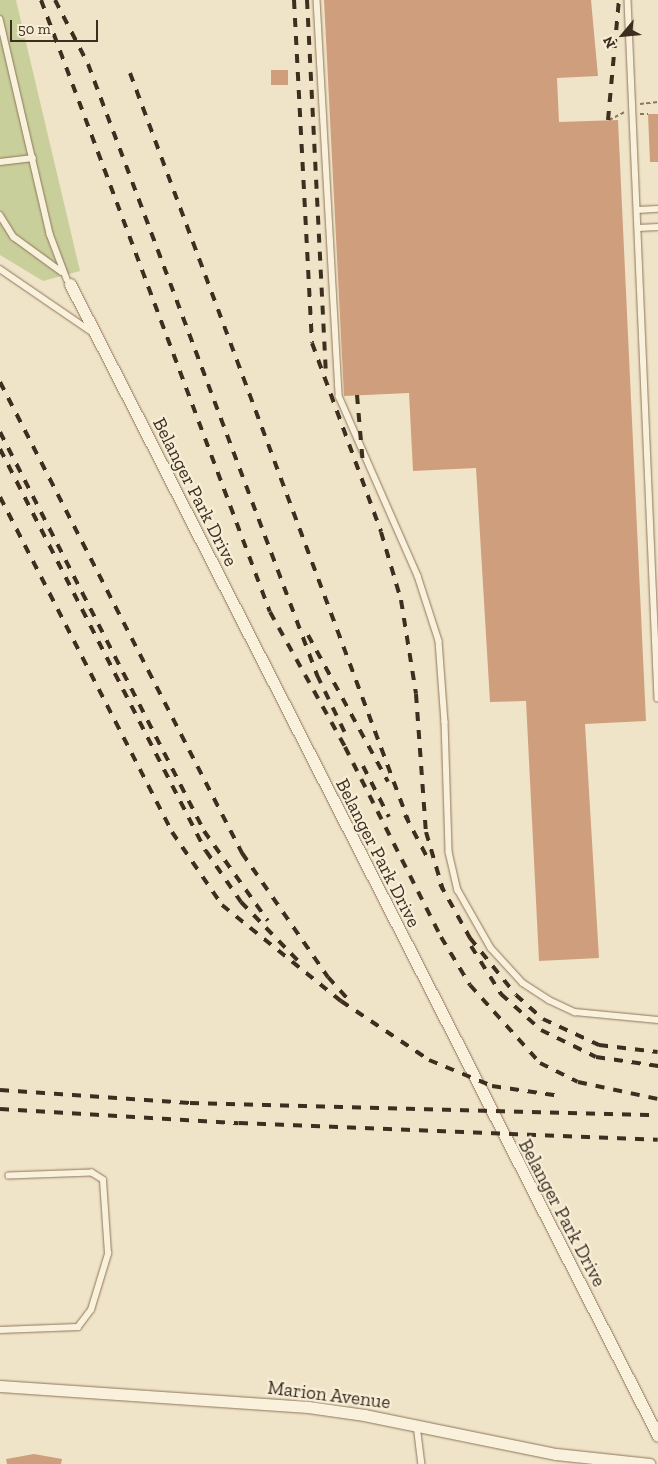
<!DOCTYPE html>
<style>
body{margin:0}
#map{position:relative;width:658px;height:1464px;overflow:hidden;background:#f0e4c8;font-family:"Zilla Slab",serif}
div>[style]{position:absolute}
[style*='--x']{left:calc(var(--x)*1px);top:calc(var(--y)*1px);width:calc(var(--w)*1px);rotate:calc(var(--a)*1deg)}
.green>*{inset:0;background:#c9cf9b}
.building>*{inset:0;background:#cf9f7d;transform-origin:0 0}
.path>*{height:2px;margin-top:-1px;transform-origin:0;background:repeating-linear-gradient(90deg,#8d765c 0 4px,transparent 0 6.5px)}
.roads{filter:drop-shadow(0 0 1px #8d765c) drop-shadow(0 0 1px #8d765c)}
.lane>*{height:5.5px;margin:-2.75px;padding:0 2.75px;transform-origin:2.75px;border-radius:2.75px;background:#faf1dc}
.street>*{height:11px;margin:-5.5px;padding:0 5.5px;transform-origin:5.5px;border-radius:5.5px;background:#faf1dc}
.rail>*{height:4px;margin-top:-2px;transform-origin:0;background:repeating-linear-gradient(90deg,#3d2e20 0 9px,transparent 0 18px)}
span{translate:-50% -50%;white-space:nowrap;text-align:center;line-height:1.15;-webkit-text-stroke:4.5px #f7eed8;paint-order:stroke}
.street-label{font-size:19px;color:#3d2e20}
.north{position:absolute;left:598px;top:10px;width:50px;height:50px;-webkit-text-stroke:4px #f7eed8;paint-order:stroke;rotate:242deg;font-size:14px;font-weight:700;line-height:20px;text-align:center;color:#3d2e20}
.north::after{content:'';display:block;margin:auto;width:18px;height:22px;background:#3d2e20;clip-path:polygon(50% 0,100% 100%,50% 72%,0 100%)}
.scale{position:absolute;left:10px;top:20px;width:88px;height:22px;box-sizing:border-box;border:2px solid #3d2e20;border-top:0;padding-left:6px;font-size:15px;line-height:18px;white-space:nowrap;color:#3d2e20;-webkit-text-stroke:4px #f7eed8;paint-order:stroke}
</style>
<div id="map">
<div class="green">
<div style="clip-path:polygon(0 0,16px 0,80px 271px,43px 281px,0 255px)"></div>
</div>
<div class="building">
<div style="clip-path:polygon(324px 0,591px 0,598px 76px,557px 78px,559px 122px,618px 120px,646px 721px,585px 724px,599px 958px,539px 961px,526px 701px,490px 702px,476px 468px,413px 471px,409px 393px,344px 396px)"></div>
<div style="left:288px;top:70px;width:15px;height:17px;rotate:90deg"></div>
<div style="clip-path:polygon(648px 114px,658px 114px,658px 162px,650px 162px)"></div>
<div style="clip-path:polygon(34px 1454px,62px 1459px,61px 1464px,7px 1464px,6px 1459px)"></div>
</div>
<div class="path">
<div style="--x:640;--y:104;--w:18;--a:-6"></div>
<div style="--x:640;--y:114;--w:8;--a:0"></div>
<div style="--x:609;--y:120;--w:18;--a:-27"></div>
</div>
<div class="roads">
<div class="lane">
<div style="--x:317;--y:0;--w:397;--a:86.8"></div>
<div style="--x:339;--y:396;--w:197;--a:66.3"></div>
<div style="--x:418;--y:576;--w:68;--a:72.1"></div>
<div style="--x:439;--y:641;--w:81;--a:85.8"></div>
<div style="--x:445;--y:722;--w:130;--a:88.2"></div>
<div style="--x:449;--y:852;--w:39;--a:77"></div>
<div style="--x:458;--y:890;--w:67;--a:60.4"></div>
<div style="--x:491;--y:948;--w:47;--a:47.6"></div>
<div style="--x:523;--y:983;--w:31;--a:33"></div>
<div style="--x:549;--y:1000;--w:29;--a:25"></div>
<div style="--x:575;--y:1012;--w:83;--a:5.5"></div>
<div style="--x:628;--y:0;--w:699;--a:87.54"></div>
<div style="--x:0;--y:19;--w:221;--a:76.9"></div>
<div style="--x:50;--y:234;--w:48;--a:69.3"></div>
<div style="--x:0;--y:162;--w:33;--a:-7"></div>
<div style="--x:637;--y:210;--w:21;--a:-3"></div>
<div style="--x:0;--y:215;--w:26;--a:58"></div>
<div style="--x:14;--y:237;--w:59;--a:36.1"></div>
<div style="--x:638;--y:228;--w:20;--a:-3"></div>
<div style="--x:0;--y:269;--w:112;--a:34.4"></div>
<div style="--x:0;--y:1330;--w:78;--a:-2.2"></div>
<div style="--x:78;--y:1327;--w:21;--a:-53"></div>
<div style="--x:91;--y:1310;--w:59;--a:-73.1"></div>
<div style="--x:108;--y:1254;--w:74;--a:-93.9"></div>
<div style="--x:103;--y:1180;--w:13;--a:-148"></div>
<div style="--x:92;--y:1173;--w:83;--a:177.9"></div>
<div style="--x:417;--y:1425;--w:39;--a:83"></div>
</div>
<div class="street">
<div style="--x:70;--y:284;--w:1293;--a:62.96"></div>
<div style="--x:0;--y:1386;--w:309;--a:3.9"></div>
<div style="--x:308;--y:1407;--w:57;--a:8.1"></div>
<div style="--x:364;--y:1415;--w:196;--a:11.5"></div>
<div style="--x:556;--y:1454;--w:94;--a:6.1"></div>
</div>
</div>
<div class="rail">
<div style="--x:41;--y:0;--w:653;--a:69.49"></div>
<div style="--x:270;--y:612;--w:154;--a:60.9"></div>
<div style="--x:345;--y:747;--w:213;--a:63.2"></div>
<div style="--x:441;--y:937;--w:56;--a:58.9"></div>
<div style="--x:470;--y:985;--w:105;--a:48.1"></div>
<div style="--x:540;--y:1063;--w:42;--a:26.6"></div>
<div style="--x:578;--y:1082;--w:82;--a:12"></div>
<div style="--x:55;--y:0;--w:72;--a:62.7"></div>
<div style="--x:88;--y:64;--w:653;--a:69.45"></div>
<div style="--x:317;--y:675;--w:64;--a:64.2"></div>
<div style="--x:294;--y:0;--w:343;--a:87"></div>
<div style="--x:312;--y:343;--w:201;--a:69.9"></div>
<div style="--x:381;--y:532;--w:71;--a:73.6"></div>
<div style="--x:401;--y:600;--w:95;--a:80.9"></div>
<div style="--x:416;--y:694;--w:138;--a:85.9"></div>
<div style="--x:426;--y:832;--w:60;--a:73.7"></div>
<div style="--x:307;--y:0;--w:374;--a:87.1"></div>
<div style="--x:130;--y:73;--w:797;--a:69.59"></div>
<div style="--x:608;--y:120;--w:121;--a:-84.8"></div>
<div style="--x:0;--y:382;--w:530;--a:62.81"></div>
<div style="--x:242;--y:853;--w:151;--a:55.3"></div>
<div style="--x:328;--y:977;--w:31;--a:48"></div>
<div style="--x:357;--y:395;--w:70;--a:85.1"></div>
<div style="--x:0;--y:432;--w:448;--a:62.9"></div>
<div style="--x:204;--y:831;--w:110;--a:54.6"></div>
<div style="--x:0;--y:449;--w:452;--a:62.9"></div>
<div style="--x:206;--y:851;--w:62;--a:55.5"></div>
<div style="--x:241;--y:902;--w:88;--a:45.9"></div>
<div style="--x:0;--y:497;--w:377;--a:62.8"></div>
<div style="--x:172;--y:832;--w:88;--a:55.6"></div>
<div style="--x:222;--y:905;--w:153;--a:38.9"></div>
<div style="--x:341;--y:1001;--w:106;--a:33.8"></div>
<div style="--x:429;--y:1060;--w:68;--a:22.4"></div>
<div style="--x:492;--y:1086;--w:69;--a:8.4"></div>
<div style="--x:308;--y:635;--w:167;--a:61.4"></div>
<div style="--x:363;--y:766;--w:57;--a:63"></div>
<div style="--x:405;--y:815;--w:47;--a:62.4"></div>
<div style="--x:440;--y:884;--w:62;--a:60.9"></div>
<div style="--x:470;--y:938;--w:73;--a:51.1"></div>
<div style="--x:516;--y:995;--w:36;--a:42"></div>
<div style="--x:543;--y:1019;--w:62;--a:24.9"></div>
<div style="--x:599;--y:1045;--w:59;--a:6.8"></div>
<div style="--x:471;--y:946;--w:57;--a:58"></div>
<div style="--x:501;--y:994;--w:54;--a:42"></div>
<div style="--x:541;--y:1030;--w:61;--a:26.1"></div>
<div style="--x:596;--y:1057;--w:63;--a:8.3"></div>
<div style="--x:0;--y:1090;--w:190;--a:3.9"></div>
<div style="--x:190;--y:1103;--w:468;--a:1.5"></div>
<div style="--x:0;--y:1109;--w:239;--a:3.4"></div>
<div style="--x:239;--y:1123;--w:419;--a:2.3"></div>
</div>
<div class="street-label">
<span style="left:195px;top:492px;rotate:63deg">Belanger Park Drive</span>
<span style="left:378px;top:853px;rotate:63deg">Belanger Park Drive</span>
<span style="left:562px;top:1213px;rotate:62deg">Belanger Park Drive</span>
<span style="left:329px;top:1395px;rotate:7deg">Marion Avenue</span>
</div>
<div class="north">N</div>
<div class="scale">50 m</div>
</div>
